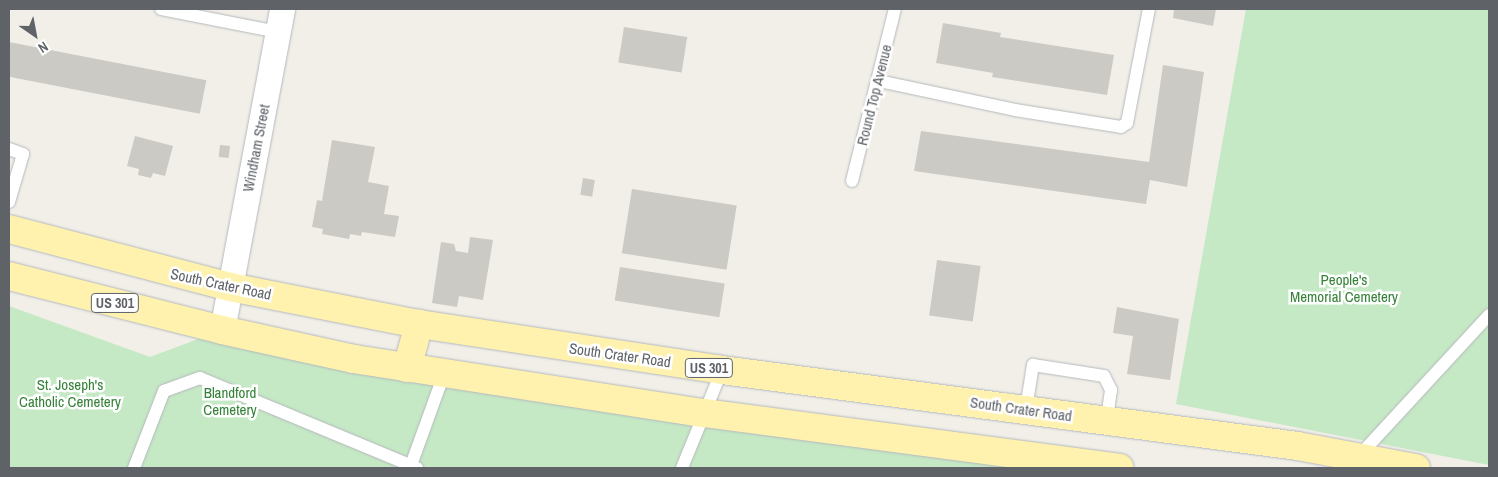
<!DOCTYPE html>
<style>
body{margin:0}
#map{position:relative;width:1498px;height:477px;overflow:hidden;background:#f1efe8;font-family:"Archivo Narrow",sans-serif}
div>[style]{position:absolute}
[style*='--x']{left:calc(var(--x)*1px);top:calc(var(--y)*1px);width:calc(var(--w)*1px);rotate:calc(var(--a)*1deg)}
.green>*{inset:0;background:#c5e8c5}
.building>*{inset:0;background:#cccac5;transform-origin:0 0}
.roads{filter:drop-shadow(0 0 1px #b5b8bc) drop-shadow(0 0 1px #b5b8bc)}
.service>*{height:12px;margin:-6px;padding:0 6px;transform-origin:6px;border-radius:6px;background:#fff}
.minor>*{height:25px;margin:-12.5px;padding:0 12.5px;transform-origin:12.5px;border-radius:12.5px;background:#fff}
.primary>*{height:28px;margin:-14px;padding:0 14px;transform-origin:14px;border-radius:14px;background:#fff2af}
span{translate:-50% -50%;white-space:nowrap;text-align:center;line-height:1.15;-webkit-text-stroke:5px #fff;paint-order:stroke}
.shield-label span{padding:1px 4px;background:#fff;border:1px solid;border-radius:4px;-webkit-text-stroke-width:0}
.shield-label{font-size:14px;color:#5f6368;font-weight:700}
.street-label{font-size:15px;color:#5f6368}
.park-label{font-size:15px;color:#348238}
.frame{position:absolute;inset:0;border:10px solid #5f6368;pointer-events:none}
.north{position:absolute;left:10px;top:10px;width:50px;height:50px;-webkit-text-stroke:4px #fff;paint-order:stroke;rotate:147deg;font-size:14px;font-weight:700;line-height:20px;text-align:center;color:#5f6368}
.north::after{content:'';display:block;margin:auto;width:18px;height:22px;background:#5f6368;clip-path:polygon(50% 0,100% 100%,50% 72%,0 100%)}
</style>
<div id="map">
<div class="green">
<div style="clip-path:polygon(1246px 9px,1489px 9px,1489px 465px,1176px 404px)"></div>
<div style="clip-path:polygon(9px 306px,150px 357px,222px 330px,1138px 468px,9px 468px)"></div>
</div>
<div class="building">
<div style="clip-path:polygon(1174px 9px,1216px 9px,1213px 26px,1173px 18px)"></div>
<div style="clip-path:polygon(943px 23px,1001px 33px,1000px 37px,1114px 55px,1107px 95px,992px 77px,993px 73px,936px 63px)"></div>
<div style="left:624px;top:27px;width:64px;height:36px;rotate:9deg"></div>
<div style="left:9px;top:42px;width:201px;height:34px;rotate:11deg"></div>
<div style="clip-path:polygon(1163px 65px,1204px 72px,1187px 187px,1150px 180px,1146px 204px,914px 171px,921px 131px,1149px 162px)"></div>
<div style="clip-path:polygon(135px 136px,173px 146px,165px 176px,153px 173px,151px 178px,138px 175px,139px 169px,127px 166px)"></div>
<div style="clip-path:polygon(332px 140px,375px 147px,368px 182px,389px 186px,384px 214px,399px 216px,395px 237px,362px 232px,361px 236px,350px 234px,349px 239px,322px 234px,323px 229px,312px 227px,317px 200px,322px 201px)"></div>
<div style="left:220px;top:145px;width:10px;height:12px;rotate:6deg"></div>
<div style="left:583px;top:178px;width:12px;height:17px;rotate:9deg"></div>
<div style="left:632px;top:189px;width:106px;height:65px;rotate:9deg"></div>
<div style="clip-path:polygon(470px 237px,493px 240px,483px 300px,459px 296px,457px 307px,432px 303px,441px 242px,454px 244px,456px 251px,468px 253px)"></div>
<div style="left:937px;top:260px;width:44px;height:56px;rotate:8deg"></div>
<div style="left:620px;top:267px;width:106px;height:34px;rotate:9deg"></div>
<div style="clip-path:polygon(1117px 307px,1179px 319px,1170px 380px,1127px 374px,1133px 336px,1113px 333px)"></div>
</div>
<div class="roads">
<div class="service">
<div style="--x:161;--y:9;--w:119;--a:11.1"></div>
<div style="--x:879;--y:81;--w:139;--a:12"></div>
<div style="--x:1015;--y:110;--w:107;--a:9.1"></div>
<div style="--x:1121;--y:127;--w:7;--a:-34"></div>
<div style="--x:1127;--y:123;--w:116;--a:-79.1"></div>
<div style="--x:9;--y:149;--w:15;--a:20"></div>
<div style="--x:23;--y:154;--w:50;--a:106.3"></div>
<div style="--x:852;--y:181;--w:177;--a:-76"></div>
<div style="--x:1026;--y:409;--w:45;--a:-81"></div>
<div style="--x:1033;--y:365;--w:72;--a:8.8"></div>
<div style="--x:1104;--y:376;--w:16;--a:63"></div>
<div style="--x:1111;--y:390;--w:30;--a:98"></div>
<div style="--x:1359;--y:456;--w:192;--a:-47.3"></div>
<div style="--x:134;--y:468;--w:83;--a:-68.7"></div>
<div style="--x:164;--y:391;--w:38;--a:-20"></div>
<div style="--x:200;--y:378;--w:235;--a:22.5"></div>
<div style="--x:410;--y:468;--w:100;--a:-70.1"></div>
<div style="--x:682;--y:468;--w:106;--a:-67.8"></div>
</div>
<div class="minor">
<div style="--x:222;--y:330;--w:327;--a:-79.4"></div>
</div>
<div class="primary">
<div style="--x:9;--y:229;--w:228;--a:14.7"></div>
<div style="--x:230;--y:287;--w:193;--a:11.1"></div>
<div style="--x:419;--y:324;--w:306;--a:8.6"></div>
<div style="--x:722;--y:370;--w:581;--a:7.52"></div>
<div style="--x:1298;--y:446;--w:120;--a:10.6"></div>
<div style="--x:9;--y:276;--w:220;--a:14.2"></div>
<div style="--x:222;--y:330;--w:135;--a:12.4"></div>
<div style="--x:354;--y:359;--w:354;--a:8.8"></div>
<div style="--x:704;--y:413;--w:419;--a:7.5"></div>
<div style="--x:407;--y:368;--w:46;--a:-74.7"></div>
</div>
</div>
<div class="shield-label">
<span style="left:115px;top:303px">US 301</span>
<span style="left:709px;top:368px">US 301</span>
</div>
<div class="street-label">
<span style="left:874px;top:95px;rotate:-76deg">Round Top Avenue</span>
<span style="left:256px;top:148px;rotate:-79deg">Windham Street</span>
<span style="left:221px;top:284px;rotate:12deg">South Crater Road</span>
<span style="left:620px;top:355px;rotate:8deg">South Crater Road</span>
<span style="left:1021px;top:409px;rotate:8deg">South Crater Road</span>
</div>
<div class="park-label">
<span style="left:1344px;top:288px">People's<br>Memorial Cemetery</span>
<span style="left:70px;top:393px">St. Joseph's<br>Catholic Cemetery</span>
<span style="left:230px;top:401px">Blandford<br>Cemetery</span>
</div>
<div class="frame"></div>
<div class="north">N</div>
</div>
